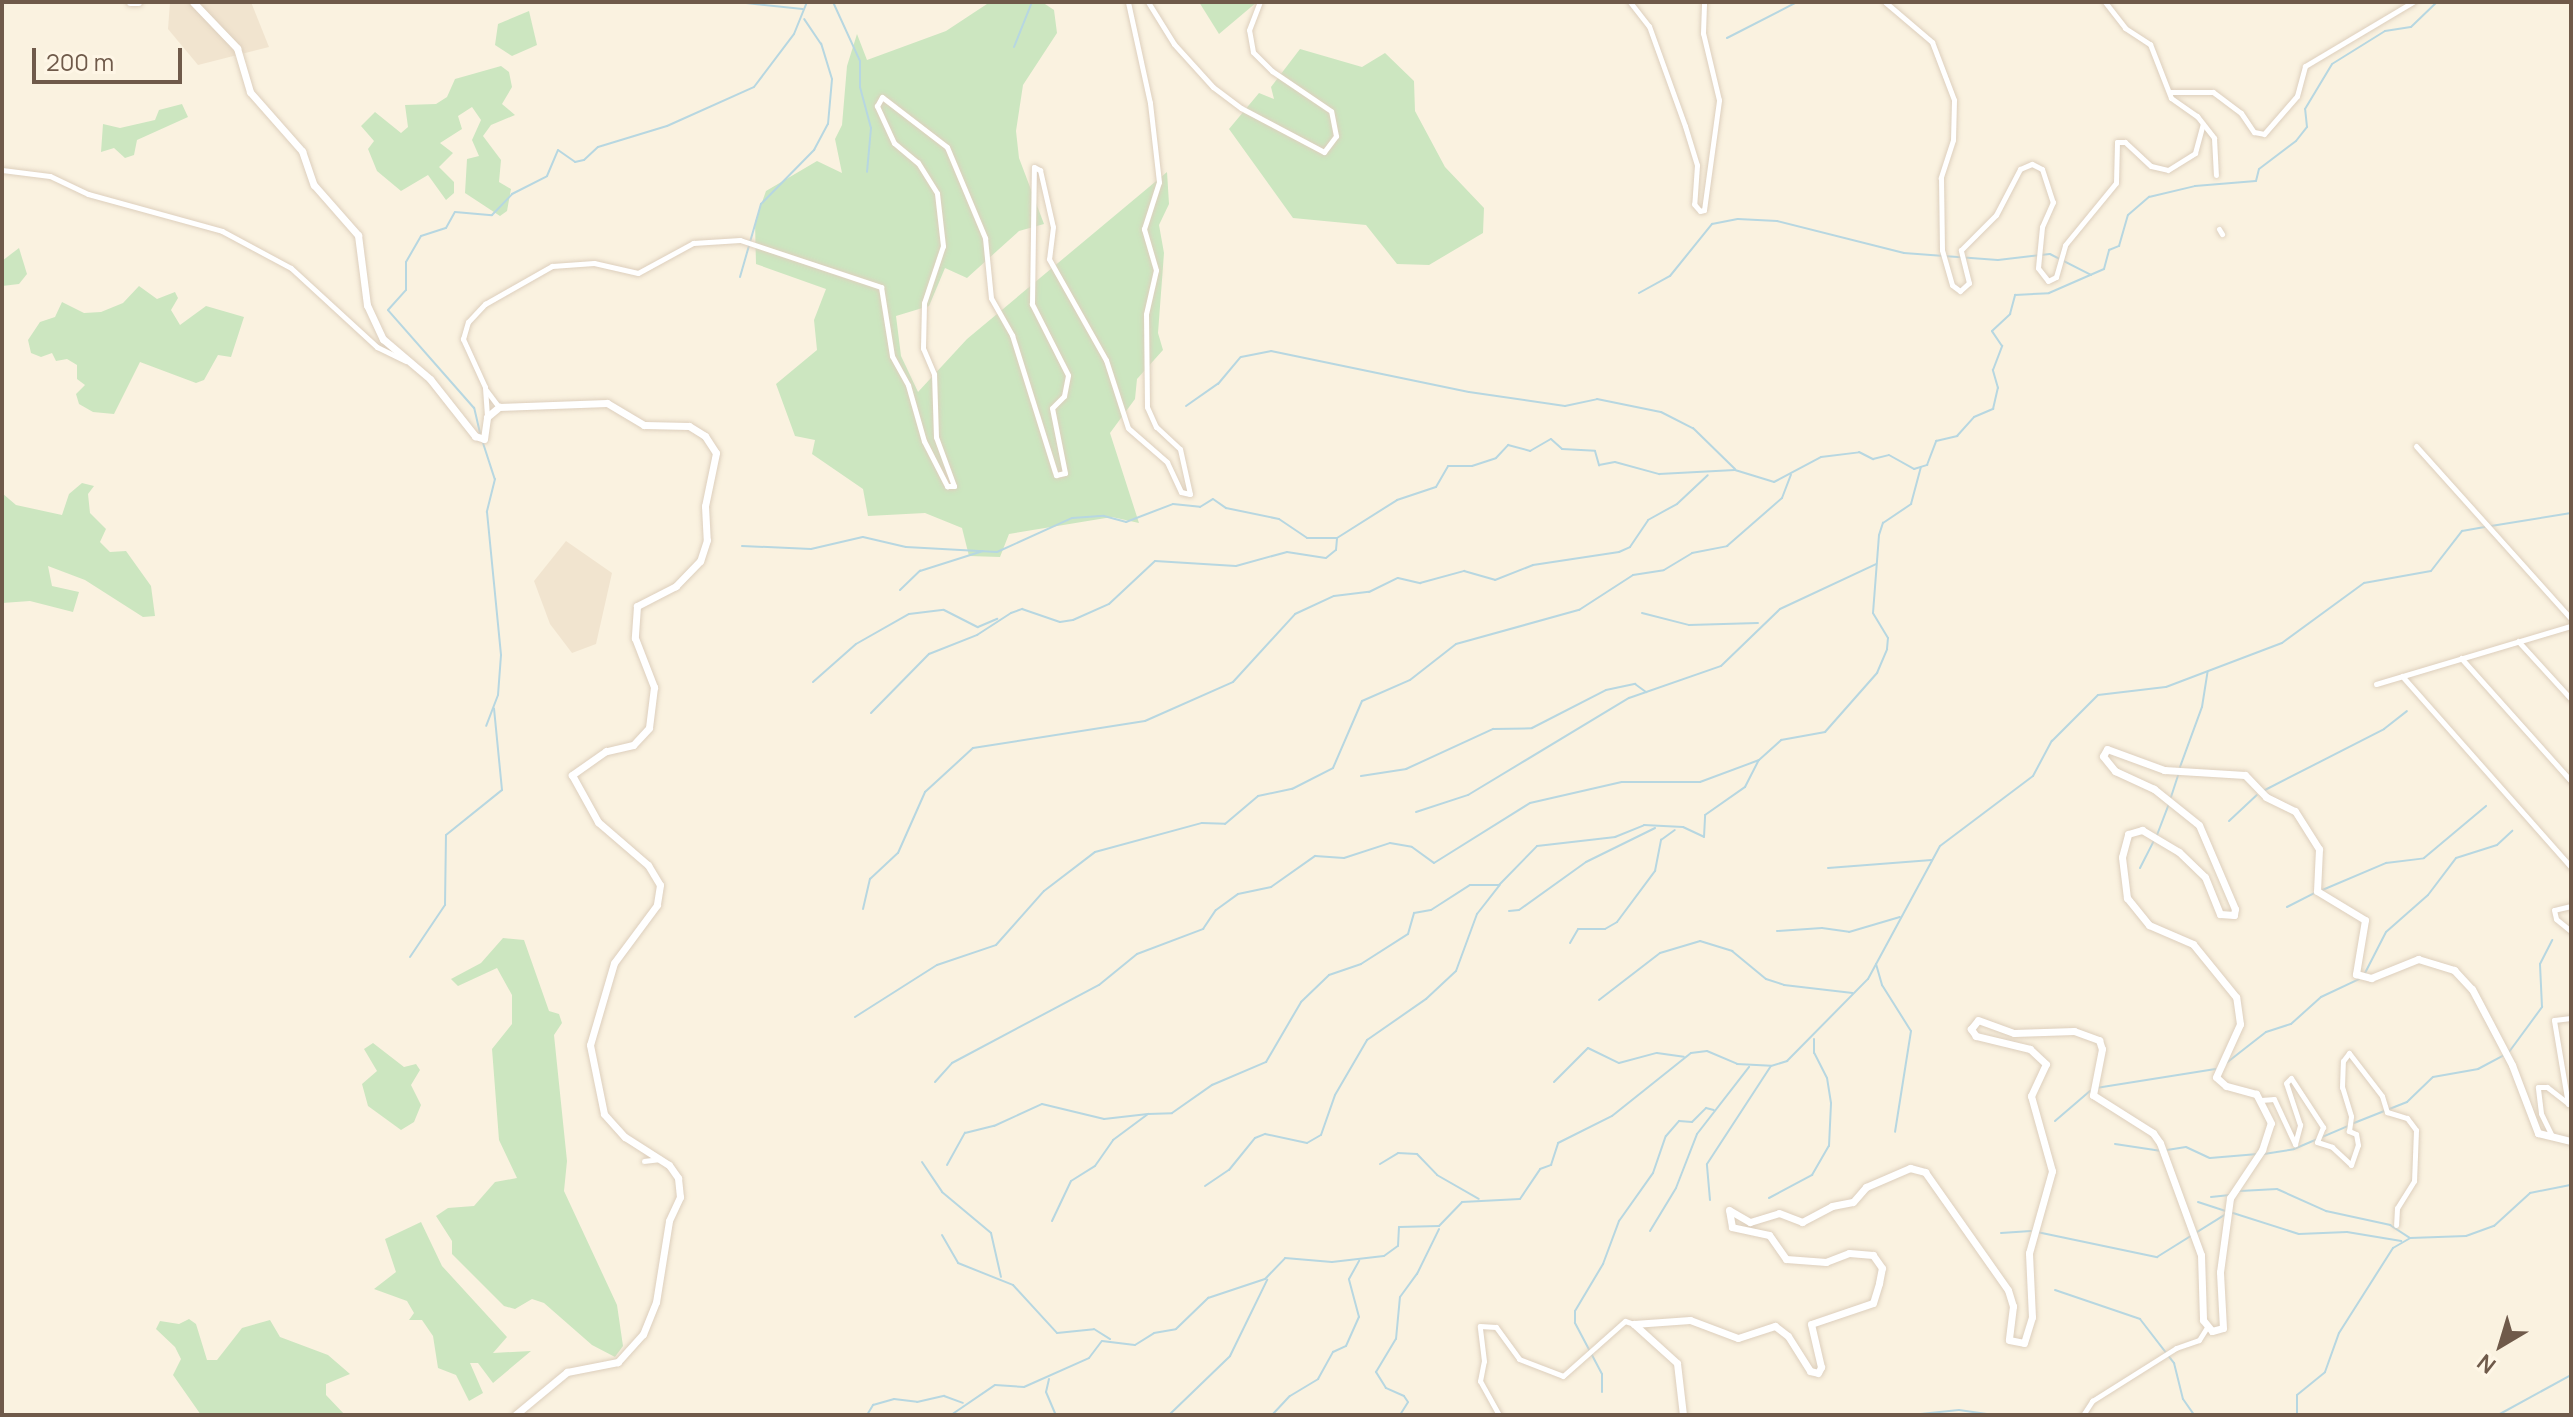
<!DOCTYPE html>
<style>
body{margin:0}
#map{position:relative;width:2573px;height:1417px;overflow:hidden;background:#faf2e0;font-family:Manrope,sans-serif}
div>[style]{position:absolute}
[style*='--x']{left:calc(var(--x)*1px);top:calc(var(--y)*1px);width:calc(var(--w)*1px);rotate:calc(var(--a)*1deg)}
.residential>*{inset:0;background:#f1e4cf}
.green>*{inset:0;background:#cce6c0}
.stream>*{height:2px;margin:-1px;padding:0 1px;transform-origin:1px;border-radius:1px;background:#b7d7e1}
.roads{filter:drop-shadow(0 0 2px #ddcfbd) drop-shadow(0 0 2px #ddcfbd)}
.street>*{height:5px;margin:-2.5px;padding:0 2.5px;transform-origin:2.5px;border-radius:2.5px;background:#fff}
.secondary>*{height:7px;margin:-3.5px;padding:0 3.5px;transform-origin:3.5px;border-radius:3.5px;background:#fff}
span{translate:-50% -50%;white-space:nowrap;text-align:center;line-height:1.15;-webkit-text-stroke:8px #fef6e6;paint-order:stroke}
.frame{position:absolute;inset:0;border:4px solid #6f5a4a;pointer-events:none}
.north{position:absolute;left:2461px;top:1305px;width:80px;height:80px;-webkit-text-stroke:6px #fef6e6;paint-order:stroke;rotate:218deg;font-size:22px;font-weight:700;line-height:32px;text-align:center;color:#6f5a4a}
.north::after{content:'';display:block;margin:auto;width:28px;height:36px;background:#6f5a4a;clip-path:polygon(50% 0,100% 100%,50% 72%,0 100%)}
.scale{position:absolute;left:32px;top:48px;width:150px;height:36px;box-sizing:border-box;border:4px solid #6f5a4a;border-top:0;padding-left:10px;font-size:24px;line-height:28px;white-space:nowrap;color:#6f5a4a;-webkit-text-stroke:6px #fef6e6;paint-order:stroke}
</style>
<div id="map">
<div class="residential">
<div style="clip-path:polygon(170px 2px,251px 2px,269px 47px,198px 65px,168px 29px)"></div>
<div style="clip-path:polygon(566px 541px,612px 573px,596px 644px,572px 653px,550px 624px,534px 581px)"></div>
</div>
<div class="green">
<div style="clip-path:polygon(990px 2px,1042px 2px,1054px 10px,1057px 33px,1023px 85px,1016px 131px,1019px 158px,1044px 224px,1019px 231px,967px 278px,945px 268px,929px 306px,896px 316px,901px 356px,918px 392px,967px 339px,1167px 172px,1169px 204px,1159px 225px,1164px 253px,1158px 333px,1163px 350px,1137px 379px,1135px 399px,1110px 433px,1139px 523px,1112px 517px,1009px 534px,1000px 557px,969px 556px,962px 528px,925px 513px,868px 516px,863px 489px,812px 454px,815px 440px,795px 436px,776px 384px,817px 350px,814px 320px,826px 289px,756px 264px,755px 222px,766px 191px,817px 161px,842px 173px,835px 139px,842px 125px,847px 66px,857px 34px,867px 60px,946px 31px)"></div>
<div style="clip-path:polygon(1199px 2px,1257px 2px,1219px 34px)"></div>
<div style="clip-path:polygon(529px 11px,537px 45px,512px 56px,495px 45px,498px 24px)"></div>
<div style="clip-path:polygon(1300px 49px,1362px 67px,1385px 53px,1414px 81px,1415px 111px,1445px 167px,1484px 208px,1483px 233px,1429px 265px,1397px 264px,1366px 225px,1293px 218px,1229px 129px,1259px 93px,1274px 99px,1271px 87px)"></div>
<div style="clip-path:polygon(501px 66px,509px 72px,512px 87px,502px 104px,515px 115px,491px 125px,483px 136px,501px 160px,499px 182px,511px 189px,507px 211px,500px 216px,465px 193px,467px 159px,479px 156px,472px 140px,481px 120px,472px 107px,458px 116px,462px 129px,440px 143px,453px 153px,439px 167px,454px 182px,454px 193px,446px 200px,428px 175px,401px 191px,377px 171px,368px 149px,374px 141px,361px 126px,375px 112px,401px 133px,408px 127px,405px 105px,436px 104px,447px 97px,455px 79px)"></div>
<div style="clip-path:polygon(182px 104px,188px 117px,137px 140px,134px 155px,125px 158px,114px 148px,101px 152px,103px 124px,120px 128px,155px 120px,159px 110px)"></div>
<div style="clip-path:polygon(19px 248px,27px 274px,19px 284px,2px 286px,2px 261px)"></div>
<div style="clip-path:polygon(139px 286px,157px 299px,175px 292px,178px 298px,171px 310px,180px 325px,206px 306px,244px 317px,231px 357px,218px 355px,204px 380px,196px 383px,140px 362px,114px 414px,93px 412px,79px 404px,76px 394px,85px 385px,77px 379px,77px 365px,67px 359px,56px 361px,52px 353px,41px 357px,31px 353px,28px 340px,40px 322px,55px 317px,62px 302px,84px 313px,101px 312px,123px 303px)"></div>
<div style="clip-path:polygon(82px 483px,94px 486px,88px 494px,90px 513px,106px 529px,100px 542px,110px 552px,126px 551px,151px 586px,155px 616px,143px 617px,85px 580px,48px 566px,52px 586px,79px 592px,73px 612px,30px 601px,2px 603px,2px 493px,16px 505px,62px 515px,69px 494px)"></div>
<div style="clip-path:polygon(503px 938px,524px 940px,549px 1011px,559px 1014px,562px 1023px,554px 1035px,567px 1161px,564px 1191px,617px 1305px,623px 1346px,615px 1357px,592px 1345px,544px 1303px,532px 1299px,515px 1309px,504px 1306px,452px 1254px,452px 1241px,436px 1216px,448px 1208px,474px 1206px,495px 1182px,517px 1178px,499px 1140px,492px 1049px,512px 1024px,512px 995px,497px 968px,458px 986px,451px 979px,481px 963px)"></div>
<div style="clip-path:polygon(373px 1043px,404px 1067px,416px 1064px,420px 1070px,411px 1085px,421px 1105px,414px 1122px,401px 1130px,368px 1106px,362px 1084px,377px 1071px,364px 1049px)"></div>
<div style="clip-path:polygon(421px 1222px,442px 1266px,507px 1337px,493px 1353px,531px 1351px,493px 1383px,478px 1363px,470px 1363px,483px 1393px,469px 1401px,456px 1375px,438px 1368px,433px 1336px,422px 1320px,409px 1320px,414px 1313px,407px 1301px,374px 1289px,396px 1272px,385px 1239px)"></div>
<div style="clip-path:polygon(189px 1319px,196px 1324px,207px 1360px,217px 1360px,242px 1328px,270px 1320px,280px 1337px,328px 1355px,350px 1374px,326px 1384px,326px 1395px,345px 1415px,201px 1415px,173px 1375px,181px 1359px,175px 1347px,156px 1329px,160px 1321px,179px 1324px)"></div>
</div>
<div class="stream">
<div style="--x:737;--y:2;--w:66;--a:6.1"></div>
<div style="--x:833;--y:2;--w:65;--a:65.4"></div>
<div style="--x:860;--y:61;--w:26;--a:90"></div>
<div style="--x:860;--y:87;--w:42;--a:75"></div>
<div style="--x:871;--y:128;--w:44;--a:95.2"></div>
<div style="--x:1727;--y:38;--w:79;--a:-27.2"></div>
<div style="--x:1014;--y:47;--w:48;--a:-68.2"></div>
<div style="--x:740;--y:277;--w:76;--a:-74"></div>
<div style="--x:761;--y:204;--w:76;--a:-45.5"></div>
<div style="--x:814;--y:150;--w:30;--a:-62"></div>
<div style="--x:828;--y:124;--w:45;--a:-84.9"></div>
<div style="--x:832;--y:79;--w:37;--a:-107"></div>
<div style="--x:821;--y:44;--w:30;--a:-124"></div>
<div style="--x:1639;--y:293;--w:35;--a:-29"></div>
<div style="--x:1670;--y:276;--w:67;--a:-51.1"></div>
<div style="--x:1712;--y:224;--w:26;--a:-11"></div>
<div style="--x:1738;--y:219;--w:39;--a:3"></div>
<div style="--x:1777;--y:221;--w:131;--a:14.1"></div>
<div style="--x:1904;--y:253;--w:94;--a:4.3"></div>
<div style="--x:1998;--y:260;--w:52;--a:-6.6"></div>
<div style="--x:2050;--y:254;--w:46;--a:27.1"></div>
<div style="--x:1186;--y:406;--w:39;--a:-35"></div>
<div style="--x:1218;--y:384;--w:35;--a:-50"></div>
<div style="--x:1241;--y:357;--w:31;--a:-11"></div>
<div style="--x:1271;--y:351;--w:202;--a:11.7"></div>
<div style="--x:1469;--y:392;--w:97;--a:8.3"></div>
<div style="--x:1565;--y:406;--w:33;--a:-12"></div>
<div style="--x:1597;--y:399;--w:65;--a:11.5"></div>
<div style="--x:1661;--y:412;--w:36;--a:27"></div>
<div style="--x:1693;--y:428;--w:59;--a:44.3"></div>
<div style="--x:480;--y:433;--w:26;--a:-103"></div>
<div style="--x:474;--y:408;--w:130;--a:-131.3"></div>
<div style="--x:388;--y:310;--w:27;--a:-48"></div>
<div style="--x:406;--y:290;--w:28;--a:-90"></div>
<div style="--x:406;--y:262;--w:30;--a:-60"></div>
<div style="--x:421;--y:236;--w:26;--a:-18"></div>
<div style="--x:446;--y:228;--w:18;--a:-61"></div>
<div style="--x:455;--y:212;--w:37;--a:5"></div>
<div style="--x:492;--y:215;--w:29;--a:-46"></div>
<div style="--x:512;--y:194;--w:39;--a:-27"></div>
<div style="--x:547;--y:176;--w:28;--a:-67"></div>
<div style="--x:558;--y:150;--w:21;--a:35"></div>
<div style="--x:575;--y:162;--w:9;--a:-13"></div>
<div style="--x:584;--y:160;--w:19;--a:-43"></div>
<div style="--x:598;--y:147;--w:72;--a:-16.9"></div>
<div style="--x:667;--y:126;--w:95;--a:-24.1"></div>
<div style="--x:754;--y:87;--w:66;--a:-53"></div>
<div style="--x:794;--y:34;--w:35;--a:-68"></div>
<div style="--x:483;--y:443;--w:38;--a:72"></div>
<div style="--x:495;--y:479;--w:34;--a:104"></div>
<div style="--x:487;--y:512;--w:144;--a:84.4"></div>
<div style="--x:501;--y:655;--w:40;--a:94.3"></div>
<div style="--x:498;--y:695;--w:33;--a:111"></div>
<div style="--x:2491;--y:526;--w:81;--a:-9.2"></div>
<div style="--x:742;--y:546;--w:69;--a:2.5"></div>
<div style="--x:811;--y:549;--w:53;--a:-13"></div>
<div style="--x:863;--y:537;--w:44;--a:13.1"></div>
<div style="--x:906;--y:547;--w:91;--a:3.1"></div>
<div style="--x:997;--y:552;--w:82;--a:-24.4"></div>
<div style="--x:1072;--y:518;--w:32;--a:-4"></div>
<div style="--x:1104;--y:516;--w:23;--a:15"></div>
<div style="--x:1126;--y:522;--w:50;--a:-21"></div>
<div style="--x:1173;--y:504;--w:27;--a:6"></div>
<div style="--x:1200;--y:507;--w:15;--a:-32"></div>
<div style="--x:1213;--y:499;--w:16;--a:35"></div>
<div style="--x:1226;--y:508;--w:54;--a:11.7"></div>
<div style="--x:1279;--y:519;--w:34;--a:34"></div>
<div style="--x:1307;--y:538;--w:30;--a:0"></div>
<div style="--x:1337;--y:538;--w:71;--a:-32.3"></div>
<div style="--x:1397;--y:500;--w:41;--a:-18.4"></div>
<div style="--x:1436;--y:487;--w:24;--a:-60"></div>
<div style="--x:1448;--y:466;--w:24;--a:0"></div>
<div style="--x:1472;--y:466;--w:25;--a:-18"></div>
<div style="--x:1496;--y:458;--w:18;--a:-47"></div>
<div style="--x:1508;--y:445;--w:23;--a:15"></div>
<div style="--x:1530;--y:451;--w:24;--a:-30"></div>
<div style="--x:1551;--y:439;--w:15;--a:42"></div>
<div style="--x:1562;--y:449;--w:33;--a:3"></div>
<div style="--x:1595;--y:451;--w:15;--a:74"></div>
<div style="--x:1599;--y:465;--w:16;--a:-11"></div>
<div style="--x:1615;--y:462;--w:46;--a:15.3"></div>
<div style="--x:1659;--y:474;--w:76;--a:-3"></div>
<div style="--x:1735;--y:470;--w:41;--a:17.1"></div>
<div style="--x:1774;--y:482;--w:53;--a:-28"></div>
<div style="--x:1821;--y:457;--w:38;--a:-7"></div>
<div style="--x:1859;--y:452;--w:16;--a:27"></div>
<div style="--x:1873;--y:459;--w:16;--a:-14"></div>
<div style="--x:1889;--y:455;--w:29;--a:29"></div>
<div style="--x:1914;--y:469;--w:14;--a:-17"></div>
<div style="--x:1927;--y:465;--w:26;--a:-69"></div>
<div style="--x:1936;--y:441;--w:22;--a:-13"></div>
<div style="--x:1957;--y:436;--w:25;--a:-48"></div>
<div style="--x:1974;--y:417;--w:21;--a:-23"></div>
<div style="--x:1993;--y:409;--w:22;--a:-77"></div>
<div style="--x:1998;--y:388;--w:19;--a:-106"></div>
<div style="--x:1993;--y:370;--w:26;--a:-69"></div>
<div style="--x:2002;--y:346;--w:18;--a:-124"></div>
<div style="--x:1992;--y:331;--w:25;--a:-43"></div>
<div style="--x:2010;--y:314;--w:20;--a:-75"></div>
<div style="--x:2015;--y:295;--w:34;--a:-3"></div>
<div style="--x:2049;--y:293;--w:60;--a:-23.6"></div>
<div style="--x:2104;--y:269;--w:20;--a:-75"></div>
<div style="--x:2109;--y:250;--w:11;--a:-22"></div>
<div style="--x:2119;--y:246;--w:32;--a:-74"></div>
<div style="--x:2128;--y:215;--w:28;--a:-41"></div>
<div style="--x:2149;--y:197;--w:47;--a:-13.4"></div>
<div style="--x:2195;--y:186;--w:61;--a:-4.7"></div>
<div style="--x:2256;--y:181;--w:12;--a:-76"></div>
<div style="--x:2259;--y:169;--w:46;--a:-37.1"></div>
<div style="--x:2296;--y:141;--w:18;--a:-52"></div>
<div style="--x:2307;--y:127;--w:18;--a:-96"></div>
<div style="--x:2305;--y:109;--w:52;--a:-59"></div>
<div style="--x:2332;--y:64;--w:62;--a:-31.9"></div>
<div style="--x:2385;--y:31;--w:26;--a:-9"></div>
<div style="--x:2411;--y:27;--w:36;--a:-44"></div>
<div style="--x:900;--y:590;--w:28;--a:-44"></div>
<div style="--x:920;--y:571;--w:66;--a:-17.6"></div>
<div style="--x:1642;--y:613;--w:49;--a:14.3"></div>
<div style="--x:1689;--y:625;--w:69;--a:-1.7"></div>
<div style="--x:813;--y:682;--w:57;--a:-41.5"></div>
<div style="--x:856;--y:644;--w:61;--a:-29.5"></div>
<div style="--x:909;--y:614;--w:35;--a:-7"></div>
<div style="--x:944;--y:610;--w:38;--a:27"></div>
<div style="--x:978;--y:627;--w:21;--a:-23"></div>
<div style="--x:871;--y:713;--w:83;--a:-45.5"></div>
<div style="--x:929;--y:654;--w:52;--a:-21.6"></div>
<div style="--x:977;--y:635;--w:40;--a:-32.9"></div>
<div style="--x:1011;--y:613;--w:12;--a:-20"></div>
<div style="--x:1022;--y:609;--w:40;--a:18.9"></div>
<div style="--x:1060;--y:622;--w:13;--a:-9"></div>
<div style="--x:1073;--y:620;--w:39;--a:-24"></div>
<div style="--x:1109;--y:604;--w:63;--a:-43.1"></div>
<div style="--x:1155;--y:561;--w:81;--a:3.5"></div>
<div style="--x:1236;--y:566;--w:53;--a:-15.4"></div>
<div style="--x:1287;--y:552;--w:39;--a:9"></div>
<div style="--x:1326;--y:558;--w:13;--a:-39"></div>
<div style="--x:1336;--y:550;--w:12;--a:-85"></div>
<div style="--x:2180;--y:767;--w:64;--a:-69.9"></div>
<div style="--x:2202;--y:707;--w:36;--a:-81"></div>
<div style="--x:1361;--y:776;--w:46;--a:-8.8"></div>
<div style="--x:1406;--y:769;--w:96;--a:-24.7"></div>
<div style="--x:1493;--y:729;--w:39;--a:-1"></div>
<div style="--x:1532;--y:728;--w:83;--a:-27.2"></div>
<div style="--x:1606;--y:690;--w:30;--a:-12"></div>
<div style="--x:1635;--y:684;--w:14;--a:36"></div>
<div style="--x:2263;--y:791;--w:136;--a:-27.1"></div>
<div style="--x:2384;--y:729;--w:29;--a:-38"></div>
<div style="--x:2171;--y:797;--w:25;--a:-72"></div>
<div style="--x:1416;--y:812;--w:55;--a:-18.1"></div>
<div style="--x:1468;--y:795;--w:188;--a:-31.1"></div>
<div style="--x:1629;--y:698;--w:97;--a:-19.2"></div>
<div style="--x:1721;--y:666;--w:82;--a:-44"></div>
<div style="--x:1780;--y:609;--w:106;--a:-25.1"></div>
<div style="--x:2229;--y:821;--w:38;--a:-43"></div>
<div style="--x:2157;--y:835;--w:33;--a:-69"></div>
<div style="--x:1828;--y:868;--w:104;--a:-4.4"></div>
<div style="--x:2140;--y:868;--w:31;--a:-63"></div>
<div style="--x:2320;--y:891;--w:72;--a:-23"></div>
<div style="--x:2386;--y:863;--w:38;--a:-7"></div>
<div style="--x:2424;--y:858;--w:81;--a:-40"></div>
<div style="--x:2287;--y:907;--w:30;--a:-27"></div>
<div style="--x:863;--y:909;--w:31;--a:-77"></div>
<div style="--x:870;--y:879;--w:38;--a:-43"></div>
<div style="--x:898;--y:853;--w:67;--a:-66.1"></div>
<div style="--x:925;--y:792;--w:65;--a:-42.5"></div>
<div style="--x:973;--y:748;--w:174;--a:-8.9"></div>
<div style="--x:1145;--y:721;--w:96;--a:-23.9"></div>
<div style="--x:1233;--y:682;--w:92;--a:-47.6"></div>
<div style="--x:1295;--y:614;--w:43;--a:-24.8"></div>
<div style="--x:1334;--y:596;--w:35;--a:-7"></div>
<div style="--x:1369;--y:592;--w:32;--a:-26"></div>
<div style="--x:1398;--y:578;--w:23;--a:13"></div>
<div style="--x:1420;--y:583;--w:46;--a:-15.3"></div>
<div style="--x:1464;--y:571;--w:32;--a:16"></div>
<div style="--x:1495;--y:580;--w:41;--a:-21.5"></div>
<div style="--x:1533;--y:565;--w:87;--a:-8.6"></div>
<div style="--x:1619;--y:552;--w:12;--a:-24"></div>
<div style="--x:1630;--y:547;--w:32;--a:-56"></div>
<div style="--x:1648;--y:520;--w:33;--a:-29"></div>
<div style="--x:1677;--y:504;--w:42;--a:-43.1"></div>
<div style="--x:1509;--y:911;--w:10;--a:-6"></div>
<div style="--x:1519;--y:910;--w:82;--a:-35.6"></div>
<div style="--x:1586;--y:862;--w:77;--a:-26.2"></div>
<div style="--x:1777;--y:931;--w:45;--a:-3.8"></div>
<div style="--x:1822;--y:928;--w:27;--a:8"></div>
<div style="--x:1849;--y:932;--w:53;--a:-16.4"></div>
<div style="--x:1570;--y:943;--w:16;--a:-60"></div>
<div style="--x:1578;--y:929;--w:27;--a:0"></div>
<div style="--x:1605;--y:929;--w:14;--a:-30"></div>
<div style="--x:1617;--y:922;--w:64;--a:-53.3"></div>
<div style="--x:1655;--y:871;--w:32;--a:-79"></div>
<div style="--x:1661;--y:840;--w:17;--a:-36"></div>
<div style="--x:410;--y:957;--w:63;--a:-56.1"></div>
<div style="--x:445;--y:905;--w:70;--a:-89.2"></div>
<div style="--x:446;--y:835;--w:72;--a:-38.8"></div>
<div style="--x:502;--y:790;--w:82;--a:-95.6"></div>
<div style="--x:1876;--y:964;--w:22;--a:74"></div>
<div style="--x:1882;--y:985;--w:54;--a:57.8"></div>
<div style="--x:1911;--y:1031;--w:102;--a:99"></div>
<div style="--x:2364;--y:975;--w:48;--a:-62.9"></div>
<div style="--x:2386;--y:932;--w:56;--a:-41.4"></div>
<div style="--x:2428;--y:895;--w:46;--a:-52.9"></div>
<div style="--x:2456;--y:858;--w:43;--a:-17.6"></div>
<div style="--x:2497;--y:845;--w:21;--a:-43"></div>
<div style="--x:1599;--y:1000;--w:77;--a:-37.6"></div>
<div style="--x:1660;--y:953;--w:42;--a:-16.7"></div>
<div style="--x:1700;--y:941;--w:34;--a:17"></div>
<div style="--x:1732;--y:951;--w:44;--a:39.5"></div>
<div style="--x:1766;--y:979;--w:19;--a:18"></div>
<div style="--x:1784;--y:985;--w:69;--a:6.6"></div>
<div style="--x:855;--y:1017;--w:97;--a:-32.4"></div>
<div style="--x:937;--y:965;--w:62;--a:-18.7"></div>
<div style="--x:996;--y:945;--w:72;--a:-48.4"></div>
<div style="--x:1044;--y:891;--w:64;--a:-37.4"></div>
<div style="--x:1095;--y:852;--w:111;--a:-15.2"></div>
<div style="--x:1202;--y:823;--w:23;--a:2"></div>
<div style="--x:1225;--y:824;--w:43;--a:-40.3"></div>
<div style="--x:1258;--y:796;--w:35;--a:-12"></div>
<div style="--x:1292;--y:789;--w:46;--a:-27.1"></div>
<div style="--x:1333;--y:768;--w:73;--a:-66.6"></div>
<div style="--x:1362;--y:701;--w:52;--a:-23.6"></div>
<div style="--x:1410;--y:680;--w:58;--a:-38"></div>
<div style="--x:1456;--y:644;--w:128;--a:-15.5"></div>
<div style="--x:1579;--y:610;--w:64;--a:-32.9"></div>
<div style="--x:1633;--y:575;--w:31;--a:-9"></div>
<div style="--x:1664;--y:570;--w:33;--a:-31"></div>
<div style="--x:1692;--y:553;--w:36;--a:-11"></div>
<div style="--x:1727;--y:546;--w:73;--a:-41.1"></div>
<div style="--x:1782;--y:498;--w:25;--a:-69"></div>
<div style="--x:2509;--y:1052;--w:56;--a:-53.7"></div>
<div style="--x:2542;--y:1007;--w:43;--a:-92.7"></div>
<div style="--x:2540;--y:964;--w:27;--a:-63"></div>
<div style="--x:2225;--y:1064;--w:52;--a:-38"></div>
<div style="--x:2266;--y:1032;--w:26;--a:-18"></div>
<div style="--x:2291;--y:1024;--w:40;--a:-42"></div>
<div style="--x:2321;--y:997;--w:42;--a:-25.3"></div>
<div style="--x:935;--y:1082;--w:25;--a:-48"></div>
<div style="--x:952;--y:1063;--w:166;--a:-28"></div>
<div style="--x:1099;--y:985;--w:49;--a:-39.2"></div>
<div style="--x:1137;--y:954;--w:71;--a:-20.7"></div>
<div style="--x:1203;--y:929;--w:23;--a:-56"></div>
<div style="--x:1216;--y:910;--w:27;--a:-36"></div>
<div style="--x:1238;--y:894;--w:34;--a:-12"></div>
<div style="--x:1271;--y:887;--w:54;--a:-35.2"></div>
<div style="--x:1315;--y:856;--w:29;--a:4"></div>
<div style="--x:1344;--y:858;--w:48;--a:-18.1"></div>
<div style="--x:1390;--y:843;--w:22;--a:10"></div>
<div style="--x:1412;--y:847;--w:27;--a:36"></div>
<div style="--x:1434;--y:863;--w:113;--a:-32"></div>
<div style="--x:1530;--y:803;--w:94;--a:-12.9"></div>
<div style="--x:1622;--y:782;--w:78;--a:0"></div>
<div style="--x:1700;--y:782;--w:63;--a:-20.4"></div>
<div style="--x:1554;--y:1082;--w:48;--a:-45"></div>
<div style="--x:1588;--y:1048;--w:34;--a:26"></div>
<div style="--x:1619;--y:1063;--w:39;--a:-15"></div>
<div style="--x:1657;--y:1053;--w:27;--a:8"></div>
<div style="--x:2096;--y:1088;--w:121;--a:-9"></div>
<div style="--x:2055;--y:1121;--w:46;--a:-40.6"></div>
<div style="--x:2354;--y:1123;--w:57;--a:-21.6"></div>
<div style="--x:2407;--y:1102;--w:36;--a:-44"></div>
<div style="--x:2433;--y:1077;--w:46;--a:-10.1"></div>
<div style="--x:2478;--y:1069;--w:30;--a:-28"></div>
<div style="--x:2115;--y:1144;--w:47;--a:8.7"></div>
<div style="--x:2167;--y:1150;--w:19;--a:-9"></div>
<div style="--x:2186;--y:1147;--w:26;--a:25"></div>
<div style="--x:2210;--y:1158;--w:48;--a:-4.8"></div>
<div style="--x:2264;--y:1154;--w:30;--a:-9"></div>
<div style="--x:2294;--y:1149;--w:59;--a:-23.1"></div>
<div style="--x:922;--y:1162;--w:36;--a:56"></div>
<div style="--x:942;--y:1192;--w:64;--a:39.9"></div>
<div style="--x:991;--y:1233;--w:45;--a:77.2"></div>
<div style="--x:1380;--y:1164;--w:21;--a:-31"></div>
<div style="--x:1398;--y:1153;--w:19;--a:3"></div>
<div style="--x:1417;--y:1154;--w:29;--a:46"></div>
<div style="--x:1437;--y:1175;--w:48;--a:29.7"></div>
<div style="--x:947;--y:1165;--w:37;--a:-61"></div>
<div style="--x:965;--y:1133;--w:30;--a:-14"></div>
<div style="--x:994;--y:1126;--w:53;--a:-24.6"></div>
<div style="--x:1042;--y:1104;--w:64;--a:13.6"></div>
<div style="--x:1104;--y:1119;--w:44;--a:-6.5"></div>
<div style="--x:1205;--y:1186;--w:29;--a:-34"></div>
<div style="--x:1229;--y:1170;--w:41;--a:-50.9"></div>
<div style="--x:1255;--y:1138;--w:11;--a:-22"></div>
<div style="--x:1265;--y:1134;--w:43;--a:12.1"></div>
<div style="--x:1307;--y:1143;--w:16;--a:-30"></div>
<div style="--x:1321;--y:1135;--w:42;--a:-70.7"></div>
<div style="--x:1335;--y:1095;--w:64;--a:-59.8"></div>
<div style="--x:1367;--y:1040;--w:72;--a:-34.8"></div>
<div style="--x:1426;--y:999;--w:41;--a:-43"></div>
<div style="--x:1456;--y:971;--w:61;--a:-69.8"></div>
<div style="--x:1477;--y:914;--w:37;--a:-52"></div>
<div style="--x:2240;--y:1191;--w:37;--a:-3"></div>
<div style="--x:2277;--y:1189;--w:54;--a:24.2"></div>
<div style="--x:2326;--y:1211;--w:66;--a:12.3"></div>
<div style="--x:2390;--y:1225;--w:24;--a:33"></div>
<div style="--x:2211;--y:1197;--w:19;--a:-6"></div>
<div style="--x:1769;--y:1198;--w:49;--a:-28.1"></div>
<div style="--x:1812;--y:1175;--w:34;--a:-60"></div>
<div style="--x:1829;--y:1146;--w:43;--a:-87.3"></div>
<div style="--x:1831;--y:1103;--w:25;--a:-99"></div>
<div style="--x:1827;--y:1078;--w:28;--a:-117"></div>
<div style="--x:1814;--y:1053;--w:14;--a:-90"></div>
<div style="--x:1710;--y:1200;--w:36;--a:-95"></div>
<div style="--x:1707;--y:1164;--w:117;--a:-56.9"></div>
<div style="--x:2198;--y:1202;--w:29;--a:18"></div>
<div style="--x:2233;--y:1213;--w:69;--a:17.7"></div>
<div style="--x:2299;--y:1234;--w:48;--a:-2.4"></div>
<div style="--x:2347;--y:1232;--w:55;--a:9.5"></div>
<div style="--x:1052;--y:1221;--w:44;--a:-64.6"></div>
<div style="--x:1071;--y:1181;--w:28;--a:-32"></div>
<div style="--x:1095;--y:1166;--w:32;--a:-55"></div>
<div style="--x:1113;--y:1140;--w:44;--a:-36.6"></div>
<div style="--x:1148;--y:1114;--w:24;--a:-2"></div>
<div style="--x:1172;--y:1113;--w:49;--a:-35"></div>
<div style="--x:1212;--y:1085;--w:59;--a:-23.1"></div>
<div style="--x:1266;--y:1062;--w:69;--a:-59.7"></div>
<div style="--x:1301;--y:1002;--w:39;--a:-44"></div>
<div style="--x:1329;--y:975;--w:34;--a:-19"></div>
<div style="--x:1361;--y:964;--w:56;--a:-32.6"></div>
<div style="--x:1408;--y:934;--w:22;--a:-74"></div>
<div style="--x:1414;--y:913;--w:17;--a:-10"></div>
<div style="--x:1431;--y:910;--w:46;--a:-32.7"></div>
<div style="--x:1470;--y:885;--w:29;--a:0"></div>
<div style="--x:1499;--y:885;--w:54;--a:-45.7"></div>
<div style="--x:1537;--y:846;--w:79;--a:-6.6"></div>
<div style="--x:1615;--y:837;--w:31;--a:-22"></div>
<div style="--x:1644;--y:825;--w:39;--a:3"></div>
<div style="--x:1683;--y:827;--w:23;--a:25"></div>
<div style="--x:1704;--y:837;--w:22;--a:-87"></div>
<div style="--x:1705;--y:815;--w:49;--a:-35"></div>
<div style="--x:1745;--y:787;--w:30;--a:-63"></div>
<div style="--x:1759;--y:760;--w:30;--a:-42"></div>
<div style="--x:1781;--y:740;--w:45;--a:-10.3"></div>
<div style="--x:1825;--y:732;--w:79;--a:-48.6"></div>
<div style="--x:1877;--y:673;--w:26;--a:-67"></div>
<div style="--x:1887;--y:649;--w:11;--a:-85"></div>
<div style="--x:1888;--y:638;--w:29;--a:-121"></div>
<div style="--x:1873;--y:613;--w:78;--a:-85.6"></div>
<div style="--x:1879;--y:535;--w:13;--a:-72"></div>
<div style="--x:1883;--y:523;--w:34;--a:-34"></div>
<div style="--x:1911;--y:504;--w:38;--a:-75"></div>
<div style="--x:1650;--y:1231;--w:50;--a:-58.8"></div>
<div style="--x:1676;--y:1188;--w:58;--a:-68.7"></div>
<div style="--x:1697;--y:1134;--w:85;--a:-52.2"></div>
<div style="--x:2037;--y:1232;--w:123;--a:11.8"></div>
<div style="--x:2157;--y:1257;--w:81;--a:-31.9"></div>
<div style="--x:2001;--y:1233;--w:30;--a:-4"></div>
<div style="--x:942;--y:1235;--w:32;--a:60"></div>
<div style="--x:958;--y:1263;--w:59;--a:21.8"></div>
<div style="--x:1013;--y:1285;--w:65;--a:47.5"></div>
<div style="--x:1057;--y:1333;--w:37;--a:-6"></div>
<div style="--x:1094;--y:1329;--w:19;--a:32"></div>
<div style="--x:2055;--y:1290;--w:90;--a:18.8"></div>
<div style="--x:2140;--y:1319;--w:56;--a:52.3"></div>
<div style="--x:2174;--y:1363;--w:37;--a:76"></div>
<div style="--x:2183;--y:1399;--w:19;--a:55"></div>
<div style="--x:1049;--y:1379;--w:13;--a:103"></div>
<div style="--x:1046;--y:1392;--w:25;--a:67"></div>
<div style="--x:1602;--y:1392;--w:18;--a:-90"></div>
<div style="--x:1602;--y:1374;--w:58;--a:-117.9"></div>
<div style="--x:1575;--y:1323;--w:12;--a:-90"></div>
<div style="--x:1575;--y:1311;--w:55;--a:-59.2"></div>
<div style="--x:1603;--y:1264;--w:46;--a:-69.6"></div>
<div style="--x:1619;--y:1221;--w:59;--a:-54.7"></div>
<div style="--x:1653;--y:1173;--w:39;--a:-71"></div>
<div style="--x:1666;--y:1136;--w:20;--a:-49"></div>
<div style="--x:1679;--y:1121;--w:13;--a:4"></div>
<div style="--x:1692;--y:1122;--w:20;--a:-45"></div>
<div style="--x:1706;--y:1108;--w:8;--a:14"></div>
<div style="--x:867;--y:1415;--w:12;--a:-59"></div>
<div style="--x:873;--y:1405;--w:22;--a:-16"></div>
<div style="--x:894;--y:1399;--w:23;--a:7"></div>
<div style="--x:917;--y:1402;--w:28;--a:-13"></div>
<div style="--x:944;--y:1396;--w:20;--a:20"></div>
<div style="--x:951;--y:1415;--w:53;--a:-34.3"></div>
<div style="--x:995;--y:1385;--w:29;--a:4"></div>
<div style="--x:1024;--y:1387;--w:71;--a:-24"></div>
<div style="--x:1089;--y:1358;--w:21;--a:-53"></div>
<div style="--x:1102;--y:1341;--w:33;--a:7"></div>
<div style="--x:1135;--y:1345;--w:22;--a:-32"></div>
<div style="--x:1154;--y:1333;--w:22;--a:-10"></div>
<div style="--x:1176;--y:1329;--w:45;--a:-44.1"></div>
<div style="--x:1208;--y:1298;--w:60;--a:-18.4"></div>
<div style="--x:1265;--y:1279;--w:29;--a:-46"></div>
<div style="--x:1285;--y:1258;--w:47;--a:4.9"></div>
<div style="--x:1332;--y:1262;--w:52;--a:-6.6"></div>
<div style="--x:1384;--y:1256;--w:17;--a:-36"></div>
<div style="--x:1398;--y:1246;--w:19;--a:-87"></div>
<div style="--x:1399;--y:1227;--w:40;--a:-1.4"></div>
<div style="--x:1439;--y:1226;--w:33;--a:-46"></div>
<div style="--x:1462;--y:1202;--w:58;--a:-3"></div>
<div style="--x:1520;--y:1199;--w:36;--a:-56"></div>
<div style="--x:1540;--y:1169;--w:12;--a:-20"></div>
<div style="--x:1551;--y:1165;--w:23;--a:-72"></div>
<div style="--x:1558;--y:1143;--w:60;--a:-26.6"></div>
<div style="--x:1612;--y:1116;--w:101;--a:-38.6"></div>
<div style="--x:1691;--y:1053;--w:16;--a:-7"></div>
<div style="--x:1707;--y:1051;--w:33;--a:23"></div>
<div style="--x:1737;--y:1064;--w:34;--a:3"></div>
<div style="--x:1771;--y:1066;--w:17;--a:-17"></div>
<div style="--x:1787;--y:1061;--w:115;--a:-45.4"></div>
<div style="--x:1868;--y:979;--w:151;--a:-61.6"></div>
<div style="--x:1940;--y:846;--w:116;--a:-37"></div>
<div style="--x:2033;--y:776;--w:40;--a:-62"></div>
<div style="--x:2052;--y:741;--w:65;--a:-45"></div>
<div style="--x:2098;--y:695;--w:68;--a:-6.7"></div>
<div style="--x:2166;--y:687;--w:124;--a:-20.8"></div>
<div style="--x:2282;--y:643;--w:102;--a:-36.2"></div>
<div style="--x:2364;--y:583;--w:68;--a:-10.2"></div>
<div style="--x:2431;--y:571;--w:51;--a:-52.2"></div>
<div style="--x:2462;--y:531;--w:23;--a:-10"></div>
<div style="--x:1169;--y:1415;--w:85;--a:-44"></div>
<div style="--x:1230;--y:1356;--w:85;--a:-64"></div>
<div style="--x:1272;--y:1415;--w:26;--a:-47"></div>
<div style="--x:1290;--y:1396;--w:33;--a:-31"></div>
<div style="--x:1318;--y:1379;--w:31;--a:-61"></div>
<div style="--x:1333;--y:1352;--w:14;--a:-25"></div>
<div style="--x:1346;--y:1346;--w:32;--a:-66"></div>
<div style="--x:1359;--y:1317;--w:39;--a:-105"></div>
<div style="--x:1349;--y:1279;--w:21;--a:-61"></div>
<div style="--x:1400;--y:1415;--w:15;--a:-58"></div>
<div style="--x:1408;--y:1402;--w:7;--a:-124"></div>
<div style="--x:1404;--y:1396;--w:20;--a:-156"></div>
<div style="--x:1386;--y:1388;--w:19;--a:-122"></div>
<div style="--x:1376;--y:1372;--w:39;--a:-59"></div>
<div style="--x:1396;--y:1339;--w:42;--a:-84.6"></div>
<div style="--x:1400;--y:1297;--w:29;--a:-54"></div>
<div style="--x:1417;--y:1274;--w:50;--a:-63.9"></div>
<div style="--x:1911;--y:1415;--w:48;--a:-5.9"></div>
<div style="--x:1959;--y:1410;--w:37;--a:8"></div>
<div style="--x:2148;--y:1415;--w:35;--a:0"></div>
<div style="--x:2297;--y:1415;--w:20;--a:-90"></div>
<div style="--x:2297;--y:1395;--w:36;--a:-39"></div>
<div style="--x:2325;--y:1372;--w:41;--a:-70.3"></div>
<div style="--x:2339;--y:1333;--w:101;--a:-57.6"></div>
<div style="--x:2393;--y:1248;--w:20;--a:-30"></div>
<div style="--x:2410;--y:1238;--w:56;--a:-2"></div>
<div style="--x:2466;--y:1236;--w:30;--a:-20"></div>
<div style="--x:2494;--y:1226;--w:49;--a:-42.5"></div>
<div style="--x:2530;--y:1193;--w:41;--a:-11.3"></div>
<div style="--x:2498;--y:1415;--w:83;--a:-28.7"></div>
</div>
<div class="roads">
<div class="street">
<div style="--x:1148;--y:2;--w:49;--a:58.2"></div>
<div style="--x:1174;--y:44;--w:58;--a:47.8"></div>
<div style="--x:1213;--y:87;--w:35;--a:37"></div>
<div style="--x:1241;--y:108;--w:94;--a:27.9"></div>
<div style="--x:1324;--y:152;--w:20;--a:-53"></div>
<div style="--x:1336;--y:136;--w:25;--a:-101"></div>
<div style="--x:1331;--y:111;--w:71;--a:-145.9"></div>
<div style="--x:1272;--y:71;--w:27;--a:-135"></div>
<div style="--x:1253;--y:52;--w:22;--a:-100"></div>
<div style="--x:1249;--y:30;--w:30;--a:-69"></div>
<div style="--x:1630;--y:2;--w:31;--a:52"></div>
<div style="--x:1649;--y:26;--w:106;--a:70.2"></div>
<div style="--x:1685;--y:126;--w:41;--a:72.9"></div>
<div style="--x:1697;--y:165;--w:39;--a:94"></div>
<div style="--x:1694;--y:204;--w:9;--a:49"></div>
<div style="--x:1700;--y:211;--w:4;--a:-14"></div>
<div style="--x:1704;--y:210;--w:111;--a:-82.2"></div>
<div style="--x:1719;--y:100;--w:69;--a:-103.4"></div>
<div style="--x:1703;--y:33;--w:31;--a:-88"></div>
<div style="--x:1885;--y:2;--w:62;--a:40.4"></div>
<div style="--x:1932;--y:42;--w:62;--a:69.2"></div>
<div style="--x:1954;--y:100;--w:40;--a:91.4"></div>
<div style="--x:1953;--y:140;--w:40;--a:108"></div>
<div style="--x:1941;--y:178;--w:72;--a:89.2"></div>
<div style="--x:1942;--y:250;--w:36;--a:74"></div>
<div style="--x:1952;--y:285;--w:10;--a:37"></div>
<div style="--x:1960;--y:291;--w:12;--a:-42"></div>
<div style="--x:1969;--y:283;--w:34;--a:-104"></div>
<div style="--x:1961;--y:250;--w:49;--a:-45"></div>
<div style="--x:1996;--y:215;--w:52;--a:-62.4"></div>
<div style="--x:2020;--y:169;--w:13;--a:-23"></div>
<div style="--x:2032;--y:164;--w:11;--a:27"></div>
<div style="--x:2042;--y:169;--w:35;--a:72"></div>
<div style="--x:2053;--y:202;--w:27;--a:114"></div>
<div style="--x:2042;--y:227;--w:41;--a:95.6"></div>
<div style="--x:2038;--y:268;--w:16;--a:52"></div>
<div style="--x:2048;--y:281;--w:9;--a:-27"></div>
<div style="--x:2056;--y:277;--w:33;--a:-74"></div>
<div style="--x:2065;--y:245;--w:80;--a:-50.6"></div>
<div style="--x:2116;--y:183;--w:41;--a:-88.6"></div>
<div style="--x:2117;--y:142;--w:8;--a:0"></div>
<div style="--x:2125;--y:142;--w:35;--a:43"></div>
<div style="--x:2151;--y:166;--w:17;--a:13"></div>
<div style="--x:2168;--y:170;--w:32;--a:-32"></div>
<div style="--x:2195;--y:153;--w:30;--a:-75"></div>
<div style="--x:2105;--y:2;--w:33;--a:52"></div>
<div style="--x:2125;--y:28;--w:30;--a:33"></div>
<div style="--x:2150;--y:44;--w:58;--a:68.7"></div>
<div style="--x:2171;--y:98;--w:32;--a:35"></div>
<div style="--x:2197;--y:116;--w:28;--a:52"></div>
<div style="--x:2214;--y:138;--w:37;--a:87"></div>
<div style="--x:2170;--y:92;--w:43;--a:0"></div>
<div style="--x:2213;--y:92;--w:35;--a:37"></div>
<div style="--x:2241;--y:113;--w:23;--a:56"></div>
<div style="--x:2254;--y:132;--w:10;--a:11"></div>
<div style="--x:2264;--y:134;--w:50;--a:-49"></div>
<div style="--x:2297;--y:96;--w:31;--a:-75"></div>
<div style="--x:2305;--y:66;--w:126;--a:-30.7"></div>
<div style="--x:2;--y:170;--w:48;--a:7.1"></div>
<div style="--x:50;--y:176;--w:42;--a:25.3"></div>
<div style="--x:88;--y:194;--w:139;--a:15.4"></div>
<div style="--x:222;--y:231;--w:78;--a:28.2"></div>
<div style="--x:291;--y:268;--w:117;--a:42.6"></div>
<div style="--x:377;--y:347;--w:32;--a:26"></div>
<div style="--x:2219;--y:229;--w:6;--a:59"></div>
<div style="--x:486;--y:390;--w:21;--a:53"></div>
<div style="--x:487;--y:416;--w:29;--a:-94"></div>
<div style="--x:485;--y:387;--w:53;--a:-114.6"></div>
<div style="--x:463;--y:339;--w:18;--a:-74"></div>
<div style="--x:468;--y:322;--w:25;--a:-47"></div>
<div style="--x:485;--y:304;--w:77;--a:-29.6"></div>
<div style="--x:552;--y:266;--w:42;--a:-4.1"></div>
<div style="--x:594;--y:263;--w:45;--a:12.8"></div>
<div style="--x:638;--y:273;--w:63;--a:-28.6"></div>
<div style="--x:693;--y:243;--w:47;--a:-3.7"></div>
<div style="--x:740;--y:240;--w:149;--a:18.4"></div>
<div style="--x:881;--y:287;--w:70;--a:80.9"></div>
<div style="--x:892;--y:356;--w:33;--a:61"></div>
<div style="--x:908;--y:385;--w:58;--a:74.1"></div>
<div style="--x:924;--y:441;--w:51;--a:62.9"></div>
<div style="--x:947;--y:486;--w:7;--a:0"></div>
<div style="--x:954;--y:486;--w:52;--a:-110.2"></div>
<div style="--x:936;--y:437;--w:63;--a:-91.8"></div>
<div style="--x:934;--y:374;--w:28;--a:-113"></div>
<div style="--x:923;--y:348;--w:45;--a:-88.7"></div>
<div style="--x:924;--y:303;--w:60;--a:-71.6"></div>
<div style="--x:943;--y:246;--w:53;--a:-96.5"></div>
<div style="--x:937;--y:193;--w:36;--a:-122"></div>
<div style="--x:918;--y:163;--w:31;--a:-140"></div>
<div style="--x:894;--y:143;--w:41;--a:-114.7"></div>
<div style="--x:877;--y:106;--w:10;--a:-61"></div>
<div style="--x:882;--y:97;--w:82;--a:37.6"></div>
<div style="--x:947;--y:147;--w:99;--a:67.3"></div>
<div style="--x:985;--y:238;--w:60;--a:84.3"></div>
<div style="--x:991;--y:298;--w:43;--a:60.4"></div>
<div style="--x:1012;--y:335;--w:147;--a:72.6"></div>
<div style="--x:1056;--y:475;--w:9;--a:-13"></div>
<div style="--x:1065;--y:473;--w:66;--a:-101.3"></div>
<div style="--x:1052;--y:408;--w:17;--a:-45"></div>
<div style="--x:1064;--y:396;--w:21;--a:-79"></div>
<div style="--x:1068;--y:375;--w:80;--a:-116.9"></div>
<div style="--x:1032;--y:304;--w:137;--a:-89.2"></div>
<div style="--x:1034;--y:167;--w:7;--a:27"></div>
<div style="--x:1040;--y:170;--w:58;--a:77.2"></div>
<div style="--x:1053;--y:227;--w:32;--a:97"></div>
<div style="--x:1049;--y:259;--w:116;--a:60.6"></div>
<div style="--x:1106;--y:360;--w:71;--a:72.1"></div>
<div style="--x:1128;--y:428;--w:52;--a:41.1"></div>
<div style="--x:1167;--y:462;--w:33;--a:65"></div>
<div style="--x:1181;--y:492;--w:9;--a:13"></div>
<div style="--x:1190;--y:494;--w:46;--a:-102.5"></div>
<div style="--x:1180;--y:449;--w:33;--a:-137"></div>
<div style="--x:1156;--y:427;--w:22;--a:-114"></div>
<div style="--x:1147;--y:407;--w:93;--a:-90.6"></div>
<div style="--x:1146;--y:314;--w:45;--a:-77.2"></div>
<div style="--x:1156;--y:270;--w:43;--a:-106.3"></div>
<div style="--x:1144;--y:229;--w:49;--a:-72.3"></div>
<div style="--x:1159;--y:182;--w:80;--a:-96.5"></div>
<div style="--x:1150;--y:103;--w:103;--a:-102.3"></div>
<div style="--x:2416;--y:446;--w:232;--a:48.1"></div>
<div style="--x:2518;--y:641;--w:79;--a:47.6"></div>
<div style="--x:2461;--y:658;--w:165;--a:48.2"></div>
<div style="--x:2402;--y:676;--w:255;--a:48.5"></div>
<div style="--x:2376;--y:684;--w:203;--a:-16.6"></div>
<div style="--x:2571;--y:906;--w:17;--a:167"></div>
<div style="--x:2554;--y:910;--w:9;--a:77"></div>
<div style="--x:2556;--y:919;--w:19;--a:39"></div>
<div style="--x:2261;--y:1100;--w:13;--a:-4"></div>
<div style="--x:2274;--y:1099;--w:50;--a:65"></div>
<div style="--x:2295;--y:1144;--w:20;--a:-75"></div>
<div style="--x:2300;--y:1125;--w:44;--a:-108.4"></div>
<div style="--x:2286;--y:1083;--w:7;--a:-45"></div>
<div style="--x:2291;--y:1078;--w:59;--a:56.9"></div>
<div style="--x:2323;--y:1127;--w:16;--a:112"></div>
<div style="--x:2317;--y:1142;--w:16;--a:18"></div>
<div style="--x:2332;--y:1147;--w:26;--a:43"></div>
<div style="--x:2351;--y:1165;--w:21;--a:-71"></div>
<div style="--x:2358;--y:1145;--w:11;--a:-100"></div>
<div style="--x:2356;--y:1134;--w:8;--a:-157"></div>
<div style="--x:2349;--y:1131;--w:15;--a:-82"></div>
<div style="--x:2351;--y:1116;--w:30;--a:-107"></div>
<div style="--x:2342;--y:1087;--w:26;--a:-88"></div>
<div style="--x:2343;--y:1061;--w:10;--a:-53"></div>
<div style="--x:2349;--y:1053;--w:54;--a:52.5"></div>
<div style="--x:2382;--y:1096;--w:17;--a:73"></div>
<div style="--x:2387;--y:1112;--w:21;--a:17"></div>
<div style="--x:2407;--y:1118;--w:15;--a:53"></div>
<div style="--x:2416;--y:1130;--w:51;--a:92.2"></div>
<div style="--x:2414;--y:1181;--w:32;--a:122"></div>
<div style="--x:2397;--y:1208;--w:17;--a:93"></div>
<div style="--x:2568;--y:1104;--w:85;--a:-99.5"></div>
<div style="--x:2554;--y:1020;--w:17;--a:-7"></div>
<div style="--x:2552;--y:1136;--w:25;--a:-116"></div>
<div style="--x:2541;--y:1113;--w:26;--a:-97"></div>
<div style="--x:2538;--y:1087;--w:9;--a:0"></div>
<div style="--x:2547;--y:1087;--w:29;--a:38"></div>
<div style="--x:644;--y:1161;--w:16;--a:-7"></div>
<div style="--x:1499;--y:1415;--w:39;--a:-119"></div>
<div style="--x:1480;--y:1381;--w:20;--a:-79"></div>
<div style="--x:1484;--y:1361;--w:35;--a:-97"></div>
<div style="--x:1480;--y:1326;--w:16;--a:4"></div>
<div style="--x:1496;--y:1327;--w:39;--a:54"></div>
<div style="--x:1519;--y:1359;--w:47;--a:21.1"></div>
<div style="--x:1563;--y:1376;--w:83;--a:-41.6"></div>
<div style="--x:1625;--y:1321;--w:9;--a:18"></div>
<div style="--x:2083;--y:1415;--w:17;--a:-57"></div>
<div style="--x:2092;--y:1401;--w:99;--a:-32.2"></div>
<div style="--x:2176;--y:1348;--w:24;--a:-19"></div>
<div style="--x:2199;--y:1340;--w:15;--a:-58"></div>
</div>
<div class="secondary">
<div style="--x:130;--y:2;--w:8;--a:0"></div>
<div style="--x:193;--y:2;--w:64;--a:46.3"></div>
<div style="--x:237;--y:48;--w:46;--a:73.5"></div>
<div style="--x:250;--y:92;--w:79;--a:48.6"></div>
<div style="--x:302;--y:151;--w:36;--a:71"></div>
<div style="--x:314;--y:185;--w:67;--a:48.7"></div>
<div style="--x:358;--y:235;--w:71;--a:82.7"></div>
<div style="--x:367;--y:305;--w:38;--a:65"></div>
<div style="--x:383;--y:339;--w:62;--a:40.4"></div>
<div style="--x:430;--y:379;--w:73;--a:51.7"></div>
<div style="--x:475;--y:436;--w:9;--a:18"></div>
<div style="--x:484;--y:439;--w:22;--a:-82"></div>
<div style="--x:487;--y:417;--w:16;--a:-40"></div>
<div style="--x:499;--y:407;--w:108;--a:-2.1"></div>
<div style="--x:607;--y:403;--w:43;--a:30.7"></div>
<div style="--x:644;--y:425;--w:45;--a:1.3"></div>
<div style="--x:689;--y:426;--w:19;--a:32"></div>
<div style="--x:705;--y:436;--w:20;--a:57"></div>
<div style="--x:716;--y:453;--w:54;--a:101.7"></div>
<div style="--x:705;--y:506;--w:34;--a:87"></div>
<div style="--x:707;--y:540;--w:22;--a:108"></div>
<div style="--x:700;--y:561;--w:35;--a:134"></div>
<div style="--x:676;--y:586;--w:44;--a:152.9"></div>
<div style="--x:637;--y:606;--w:32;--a:94"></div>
<div style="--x:635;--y:638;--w:53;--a:68.8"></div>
<div style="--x:654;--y:687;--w:41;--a:97"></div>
<div style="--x:649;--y:728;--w:23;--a:133"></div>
<div style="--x:633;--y:745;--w:28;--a:167"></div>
<div style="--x:606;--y:751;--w:42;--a:144.8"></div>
<div style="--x:572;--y:775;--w:54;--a:61"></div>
<div style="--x:598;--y:822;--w:66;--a:40.7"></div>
<div style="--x:648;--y:865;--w:23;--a:59"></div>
<div style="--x:660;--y:885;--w:20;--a:99"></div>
<div style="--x:657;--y:905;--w:72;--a:126.6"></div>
<div style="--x:614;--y:963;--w:85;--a:106.3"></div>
<div style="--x:590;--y:1045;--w:70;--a:78.5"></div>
<div style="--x:604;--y:1114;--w:31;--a:48"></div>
<div style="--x:625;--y:1137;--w:52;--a:32.5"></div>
<div style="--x:669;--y:1165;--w:16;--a:55"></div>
<div style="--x:678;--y:1178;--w:19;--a:84"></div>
<div style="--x:680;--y:1197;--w:26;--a:115"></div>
<div style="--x:669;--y:1221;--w:82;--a:99.1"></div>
<div style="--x:656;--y:1302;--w:35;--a:112"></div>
<div style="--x:643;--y:1334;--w:38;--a:132"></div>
<div style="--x:618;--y:1362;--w:52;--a:168.9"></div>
<div style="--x:567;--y:1372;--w:67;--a:140.4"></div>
<div style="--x:1683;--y:1415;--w:52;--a:-96.6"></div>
<div style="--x:1677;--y:1363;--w:58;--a:-137.8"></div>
<div style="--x:1634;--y:1324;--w:56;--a:-4.1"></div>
<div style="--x:1690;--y:1320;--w:51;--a:20.6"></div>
<div style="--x:1738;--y:1338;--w:39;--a:-18"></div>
<div style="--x:1775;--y:1326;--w:16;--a:38"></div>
<div style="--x:1788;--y:1336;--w:41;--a:57.8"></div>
<div style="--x:1810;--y:1371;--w:8;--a:14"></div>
<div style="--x:1818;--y:1373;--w:7;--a:-63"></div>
<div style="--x:1821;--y:1367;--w:44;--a:-103.1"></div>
<div style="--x:1811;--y:1324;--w:65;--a:-18.7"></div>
<div style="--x:1873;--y:1303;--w:21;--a:-73"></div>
<div style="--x:1879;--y:1283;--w:15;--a:-79"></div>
<div style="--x:1882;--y:1268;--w:16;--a:-125"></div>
<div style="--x:1873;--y:1255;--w:24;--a:-175"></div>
<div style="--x:1849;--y:1253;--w:25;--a:159"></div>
<div style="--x:1826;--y:1262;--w:40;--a:-175.7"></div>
<div style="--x:1786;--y:1259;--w:29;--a:-125"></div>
<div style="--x:1769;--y:1235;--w:38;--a:-168"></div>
<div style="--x:1732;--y:1227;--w:17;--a:-100"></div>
<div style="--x:1729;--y:1210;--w:24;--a:30"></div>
<div style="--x:1750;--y:1222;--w:30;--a:-17"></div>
<div style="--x:1779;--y:1213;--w:25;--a:21"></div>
<div style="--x:1802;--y:1222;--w:34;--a:-28"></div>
<div style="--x:1832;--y:1206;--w:21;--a:-11"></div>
<div style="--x:1853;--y:1202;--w:20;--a:-49"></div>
<div style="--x:1866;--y:1187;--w:48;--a:-23.4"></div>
<div style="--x:1910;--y:1168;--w:16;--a:15"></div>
<div style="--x:1925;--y:1172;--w:144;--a:54.9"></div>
<div style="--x:2008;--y:1290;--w:17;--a:73"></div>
<div style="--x:2013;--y:1306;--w:34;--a:97"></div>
<div style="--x:2009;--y:1340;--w:15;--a:11"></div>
<div style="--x:2024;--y:1343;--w:27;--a:-73"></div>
<div style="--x:2032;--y:1317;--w:64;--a:-92.7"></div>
<div style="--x:2029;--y:1253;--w:85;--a:-74.3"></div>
<div style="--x:2052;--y:1171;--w:78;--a:-105.6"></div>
<div style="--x:2031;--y:1096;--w:35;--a:-65"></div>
<div style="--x:2046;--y:1064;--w:22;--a:-137"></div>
<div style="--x:2030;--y:1049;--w:56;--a:-166.5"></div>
<div style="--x:1976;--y:1036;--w:9;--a:-126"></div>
<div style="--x:1971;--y:1029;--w:11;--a:-52"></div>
<div style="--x:1978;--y:1020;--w:38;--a:20"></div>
<div style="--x:2014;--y:1033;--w:60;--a:-1.9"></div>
<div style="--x:2074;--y:1031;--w:27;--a:20"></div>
<div style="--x:2099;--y:1040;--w:9;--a:72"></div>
<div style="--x:2102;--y:1049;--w:47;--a:101.1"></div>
<div style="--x:2093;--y:1095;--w:71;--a:32.3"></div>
<div style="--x:2153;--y:1133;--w:12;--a:55"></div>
<div style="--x:2160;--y:1143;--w:119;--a:69.9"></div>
<div style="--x:2201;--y:1255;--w:65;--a:88.2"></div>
<div style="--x:2203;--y:1320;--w:14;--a:51"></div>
<div style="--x:2212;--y:1331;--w:11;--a:-15"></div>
<div style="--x:2223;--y:1328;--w:56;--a:-93.1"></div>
<div style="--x:2220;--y:1272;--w:75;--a:-82.3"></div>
<div style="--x:2230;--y:1198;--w:58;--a:-56.3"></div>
<div style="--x:2262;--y:1150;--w:28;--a:-72"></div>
<div style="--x:2271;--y:1123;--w:33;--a:-117"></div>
<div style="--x:2256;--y:1094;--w:31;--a:-165"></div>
<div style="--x:2226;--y:1086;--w:13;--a:-138"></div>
<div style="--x:2216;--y:1077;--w:58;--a:-65.6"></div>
<div style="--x:2240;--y:1024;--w:27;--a:-98"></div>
<div style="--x:2236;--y:997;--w:68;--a:-129.1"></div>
<div style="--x:2193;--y:944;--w:48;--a:-156.6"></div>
<div style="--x:2149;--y:925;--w:35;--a:-129"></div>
<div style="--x:2127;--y:898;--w:41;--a:-97"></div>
<div style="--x:2122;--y:857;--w:24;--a:-75"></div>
<div style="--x:2128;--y:834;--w:15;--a:-16"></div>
<div style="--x:2142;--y:830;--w:43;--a:30.7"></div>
<div style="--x:2179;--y:852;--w:36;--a:44"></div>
<div style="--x:2205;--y:877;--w:40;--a:68"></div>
<div style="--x:2220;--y:914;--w:14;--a:4"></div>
<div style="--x:2234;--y:915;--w:6;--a:-81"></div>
<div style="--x:2235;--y:909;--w:91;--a:-113.2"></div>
<div style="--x:2199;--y:825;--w:58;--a:-141.3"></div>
<div style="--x:2154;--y:789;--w:43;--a:-155.2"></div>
<div style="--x:2115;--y:771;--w:19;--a:-129"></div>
<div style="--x:2103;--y:756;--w:8;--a:-60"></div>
<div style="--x:2107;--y:749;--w:61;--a:20.2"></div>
<div style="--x:2164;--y:770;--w:81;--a:3.5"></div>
<div style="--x:2245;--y:775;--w:30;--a:46"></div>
<div style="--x:2266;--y:797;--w:32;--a:26"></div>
<div style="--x:2295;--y:811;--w:45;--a:57.7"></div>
<div style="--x:2319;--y:849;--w:42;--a:92.7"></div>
<div style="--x:2317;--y:891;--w:56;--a:31.1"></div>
<div style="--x:2365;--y:920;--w:55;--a:99.5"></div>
<div style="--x:2356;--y:974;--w:16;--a:15"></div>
<div style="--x:2371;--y:978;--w:51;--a:-22"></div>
<div style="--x:2418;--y:959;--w:38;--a:17"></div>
<div style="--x:2454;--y:970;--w:26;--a:47"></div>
<div style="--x:2472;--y:989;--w:86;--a:62.2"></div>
<div style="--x:2512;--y:1065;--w:73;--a:69.1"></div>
<div style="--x:2538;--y:1133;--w:34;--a:14"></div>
</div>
</div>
<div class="frame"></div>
<div class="north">N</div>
<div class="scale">200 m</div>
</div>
